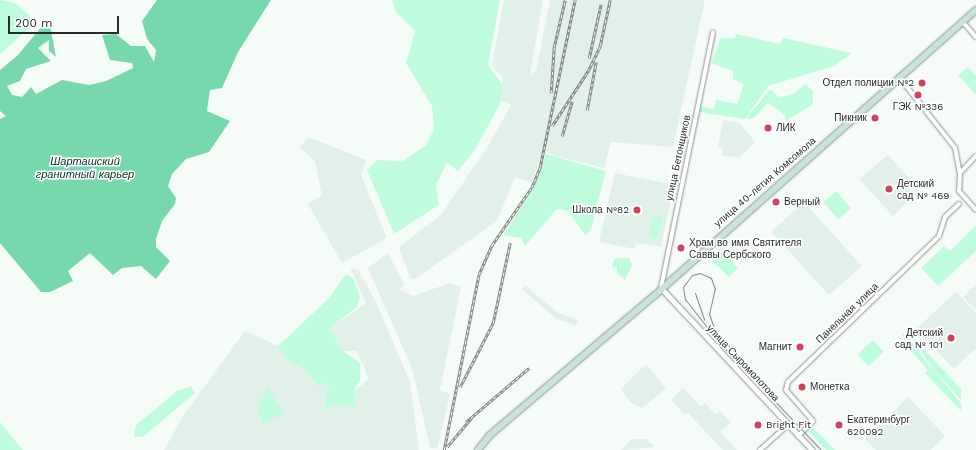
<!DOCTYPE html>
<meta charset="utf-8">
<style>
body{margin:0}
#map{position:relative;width:976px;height:450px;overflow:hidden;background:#f5fcf8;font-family:"Work Sans",sans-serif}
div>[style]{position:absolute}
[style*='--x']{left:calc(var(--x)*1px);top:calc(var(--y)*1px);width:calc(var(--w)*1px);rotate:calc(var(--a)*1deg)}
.built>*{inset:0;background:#e1f0e8;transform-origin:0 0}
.green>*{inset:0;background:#bffcde;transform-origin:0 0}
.water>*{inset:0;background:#78d8ad}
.roads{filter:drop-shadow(0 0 1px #8c928f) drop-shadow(0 0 1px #8c928f)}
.minor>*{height:4px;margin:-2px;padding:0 2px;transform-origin:2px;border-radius:2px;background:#fff}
.tertiary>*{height:5px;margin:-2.5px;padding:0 2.5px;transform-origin:2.5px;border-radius:2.5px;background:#fff}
.secondary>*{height:5.5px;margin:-2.75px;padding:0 2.75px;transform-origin:2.75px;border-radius:2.75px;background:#c9e3d8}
.tram>*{height:1px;margin:-0.5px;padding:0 0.5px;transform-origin:0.5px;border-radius:0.5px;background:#848886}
.rail>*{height:2.5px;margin-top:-1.25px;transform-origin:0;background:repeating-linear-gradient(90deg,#fff 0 3px,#848886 0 6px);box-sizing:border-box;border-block:1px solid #848886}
.dots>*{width:11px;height:11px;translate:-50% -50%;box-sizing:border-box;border:2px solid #fff;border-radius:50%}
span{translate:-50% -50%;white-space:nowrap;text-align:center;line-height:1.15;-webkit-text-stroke:3px #fff;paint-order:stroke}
.poi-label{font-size:10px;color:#292b2a}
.right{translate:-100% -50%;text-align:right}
.left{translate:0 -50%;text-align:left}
.street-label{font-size:10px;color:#292b2a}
.water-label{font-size:11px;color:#053222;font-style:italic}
.scale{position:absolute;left:8px;top:16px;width:111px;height:18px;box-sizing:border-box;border:2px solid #292b2a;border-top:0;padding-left:5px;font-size:12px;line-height:14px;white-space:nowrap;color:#292b2a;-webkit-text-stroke:3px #fff;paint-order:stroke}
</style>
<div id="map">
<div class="built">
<div style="clip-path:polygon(504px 0,543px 0,530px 74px,536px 71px,550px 0,705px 0,673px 147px,611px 142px,604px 168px,552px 155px,543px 149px,532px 183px,515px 177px,497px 221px,415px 279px,410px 278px,399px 247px,441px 215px,488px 146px,511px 105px,499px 100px,503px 77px,492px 66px)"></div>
<div style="clip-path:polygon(723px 120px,740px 123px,755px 142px,739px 158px,722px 155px,723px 148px,718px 147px)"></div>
<div style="clip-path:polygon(308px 137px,366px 160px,361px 175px,387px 238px,342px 263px,308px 204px,322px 195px,315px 161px,300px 147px)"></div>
<div style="clip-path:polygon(888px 155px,910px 179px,912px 198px,893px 216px,859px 179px)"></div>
<div style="clip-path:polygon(615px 173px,674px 185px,661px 247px,636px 243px,635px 249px,599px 242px)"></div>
<div style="left:804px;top:202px;width:86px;height:44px;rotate:48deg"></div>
<div style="clip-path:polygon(388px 253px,405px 286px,399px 289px,413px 296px,450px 283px,461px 287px,440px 390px,450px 394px,437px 449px,430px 448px,413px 371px,368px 268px)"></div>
<div style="clip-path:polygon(350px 268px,359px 271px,376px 302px,410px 382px,419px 450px,164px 450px,183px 416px,245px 331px,278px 346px,288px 361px,305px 370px,319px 388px,323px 383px,331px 391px,354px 391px,369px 379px,357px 351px,343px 351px,329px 329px,366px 303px)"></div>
<div style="clip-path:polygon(976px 284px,976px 310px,963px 297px)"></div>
<div style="clip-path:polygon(525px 285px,558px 313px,578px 320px,576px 326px,555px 318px,522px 289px)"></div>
<div style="clip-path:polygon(956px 292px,976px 313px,976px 348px,954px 369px,916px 329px)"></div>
<div style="clip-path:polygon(646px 364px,666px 388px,642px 408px,630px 402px,621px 389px)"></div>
<div style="clip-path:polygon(683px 388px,701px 407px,705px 403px,716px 415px,720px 411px,731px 422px,720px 432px,737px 450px,723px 450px,688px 413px,685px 415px,671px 400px)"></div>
<div style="clip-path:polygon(908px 397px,945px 436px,931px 450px,876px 450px,865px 439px)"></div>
<div style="clip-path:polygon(632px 439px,646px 439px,655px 447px,621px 450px)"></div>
</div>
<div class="green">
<div style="clip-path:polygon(0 0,15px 3px,30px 16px,33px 25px,0 54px)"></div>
<div style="clip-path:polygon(392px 0,500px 0,488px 65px,502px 84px,500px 104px,474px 151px,458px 171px,447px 163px,436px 184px,439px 205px,394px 234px,367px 170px,377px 160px,403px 161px,426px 145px,434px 129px,432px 106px,406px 63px,415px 31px,396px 12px)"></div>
<div style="clip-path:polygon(736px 34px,780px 44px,783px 38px,852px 53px,834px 66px,768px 86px,745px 119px,698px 112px,699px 106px,714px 109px,716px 100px,738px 104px,743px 84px,733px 79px,733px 71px,711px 63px,721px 38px,735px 38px)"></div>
<div style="clip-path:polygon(968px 67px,976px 76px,976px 95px,958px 75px)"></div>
<div style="clip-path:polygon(806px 84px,813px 91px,813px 104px,785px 122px,785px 115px,768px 103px,754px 118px,746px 119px,770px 89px,779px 97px,791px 95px)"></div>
<div style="clip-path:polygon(546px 154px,606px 171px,591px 230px,585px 235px,568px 211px,557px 209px,525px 246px,521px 238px,503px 235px,534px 188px)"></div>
<div style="left:836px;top:191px;width:23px;height:17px;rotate:49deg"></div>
<div style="clip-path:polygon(653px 216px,663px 218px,656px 240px,648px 237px)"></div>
<div style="clip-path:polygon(976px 225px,976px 251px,938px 286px,921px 268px,944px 246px,950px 251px)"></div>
<div style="left:719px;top:249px;width:27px;height:13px;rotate:45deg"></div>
<div style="clip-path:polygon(615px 258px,629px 258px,632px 265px,625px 280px,617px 273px,617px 266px,611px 268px)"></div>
<div style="clip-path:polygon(346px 274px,353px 278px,360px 296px,358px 306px,329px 329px,343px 351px,360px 363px,360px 380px,354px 391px,357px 407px,339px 404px,324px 409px,329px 388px,323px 383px,320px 389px,305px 370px,288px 361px,278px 346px,328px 299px)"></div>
<div style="clip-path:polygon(907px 331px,961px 389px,961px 400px,934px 370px)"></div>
<div style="clip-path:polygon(903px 333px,961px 403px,961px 411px,925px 373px,928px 370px,910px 350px,912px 348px,901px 334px)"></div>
<div style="left:873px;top:340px;width:16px;height:21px;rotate:47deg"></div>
<div style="clip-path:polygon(191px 386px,195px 393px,143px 437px,134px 437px,136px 425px,177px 391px)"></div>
<div style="clip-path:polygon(268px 388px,284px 413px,263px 424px,257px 408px)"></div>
<div style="clip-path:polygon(0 422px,12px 437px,23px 450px,0 450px)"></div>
<div style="clip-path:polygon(814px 428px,835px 450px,826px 450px,809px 432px)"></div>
</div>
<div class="water">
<div style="clip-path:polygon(157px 0,271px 0,238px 52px,222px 88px,210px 90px,207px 111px,230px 121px,209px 152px,186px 159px,172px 174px,168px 186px,176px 198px,175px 204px,162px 221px,156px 239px,156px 247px,170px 261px,156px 279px,141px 266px,122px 268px,113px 275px,90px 253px,68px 271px,73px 281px,50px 292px,41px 292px,0 243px,0 119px,6px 116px,0 111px,0 70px,18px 55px,42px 26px,50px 25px,56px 57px,49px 51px,49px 40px,38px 48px,51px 61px,26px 69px,20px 81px,7px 86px,12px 95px,22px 97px,31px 87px,36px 94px,62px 80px,89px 85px,106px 81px,133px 68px,132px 63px,110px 60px,102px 35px,116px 34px,131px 46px,145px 46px,154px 62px,156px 50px,147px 39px,142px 21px)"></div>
</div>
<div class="roads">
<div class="minor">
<div style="--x:962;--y:21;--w:21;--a:49"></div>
<div style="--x:899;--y:77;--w:90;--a:51.7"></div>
<div style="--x:955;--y:148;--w:25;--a:79"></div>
<div style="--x:960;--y:173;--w:18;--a:93"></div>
<div style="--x:959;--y:191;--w:25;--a:48"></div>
<div style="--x:960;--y:173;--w:23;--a:-47"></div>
<div style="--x:661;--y:288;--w:261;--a:-78.5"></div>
<div style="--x:798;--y:436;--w:21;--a:-45"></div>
<div style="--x:813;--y:421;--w:41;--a:-131.1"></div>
<div style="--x:786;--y:390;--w:8;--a:-76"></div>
<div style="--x:788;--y:382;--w:210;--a:-44"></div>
<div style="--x:939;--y:236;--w:20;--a:-72"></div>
<div style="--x:945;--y:217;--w:19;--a:-43"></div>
<div style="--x:760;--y:450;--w:38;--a:-42"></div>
</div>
<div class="tertiary">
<div style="--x:661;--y:288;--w:221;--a:47"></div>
</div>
<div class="secondary">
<div style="--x:478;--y:450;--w:19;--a:-51"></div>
<div style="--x:490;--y:435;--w:215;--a:-40.3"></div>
<div style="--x:654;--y:296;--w:431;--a:-41.6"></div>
</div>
</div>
<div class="tram">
<div style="--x:695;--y:293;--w:28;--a:71"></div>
<div style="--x:767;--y:387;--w:76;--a:-132.9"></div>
<div style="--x:715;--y:331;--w:18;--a:-109"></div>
<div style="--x:709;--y:314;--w:26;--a:-77"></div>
<div style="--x:715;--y:289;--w:12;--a:-110"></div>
<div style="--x:711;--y:278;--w:12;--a:-156"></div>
<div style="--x:700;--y:273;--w:8;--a:166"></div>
<div style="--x:692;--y:275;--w:15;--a:127"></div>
<div style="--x:683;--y:287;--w:12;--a:81"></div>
<div style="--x:685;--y:299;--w:52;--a:52"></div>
<div style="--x:717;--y:340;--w:151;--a:46.6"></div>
</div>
<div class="rail">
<div style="--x:589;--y:58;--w:55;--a:-77.5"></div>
<div style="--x:551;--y:93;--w:46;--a:-86.3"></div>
<div style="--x:554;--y:47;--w:48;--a:-76.8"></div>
<div style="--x:587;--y:110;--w:49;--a:-79.4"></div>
<div style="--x:552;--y:126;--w:66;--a:-56.8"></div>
<div style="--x:588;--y:71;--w:28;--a:-64"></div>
<div style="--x:600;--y:46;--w:47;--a:-77.7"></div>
<div style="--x:562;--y:136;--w:36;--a:-74"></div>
<div style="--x:460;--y:387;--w:72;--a:-62.7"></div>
<div style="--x:493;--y:323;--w:82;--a:-78"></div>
<div style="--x:466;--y:422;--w:83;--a:-40.6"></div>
<div style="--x:447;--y:447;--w:38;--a:-50"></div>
<div style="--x:444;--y:450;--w:179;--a:-78.8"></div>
<div style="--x:479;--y:274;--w:32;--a:-66"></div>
<div style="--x:492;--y:245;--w:70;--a:-55.4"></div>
<div style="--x:532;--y:187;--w:22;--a:-68"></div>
<div style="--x:540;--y:167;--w:171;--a:-78.2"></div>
</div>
<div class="dots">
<div style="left:922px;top:83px;background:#d2415d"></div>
<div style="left:918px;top:95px;background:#d2415d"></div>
<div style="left:875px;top:118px;background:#d2415d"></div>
<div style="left:768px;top:128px;background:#d2415d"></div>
<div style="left:889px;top:189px;background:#d2415d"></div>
<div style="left:776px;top:202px;background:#d2415d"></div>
<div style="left:637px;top:210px;background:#d2415d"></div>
<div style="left:681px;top:248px;background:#d2415d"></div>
<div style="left:951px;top:338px;background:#d2415d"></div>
<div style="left:800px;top:347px;background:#d2415d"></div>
<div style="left:802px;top:387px;background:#d2415d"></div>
<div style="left:758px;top:425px;background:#d2415d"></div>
<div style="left:839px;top:425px;background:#d2415d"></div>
</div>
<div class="poi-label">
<span class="right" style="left:914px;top:83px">Отдел полиции №2</span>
<span style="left:918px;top:107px">ГЭК №336</span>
<span class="right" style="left:867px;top:118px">Пикник</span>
<span class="left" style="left:776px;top:128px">ЛИК</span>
<span class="left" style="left:897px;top:189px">Детский<br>сад № 469</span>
<span class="left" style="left:784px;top:202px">Верный</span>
<span class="right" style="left:629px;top:210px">Школа №82</span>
<span class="left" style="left:689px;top:248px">Храм во имя Святителя<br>Саввы Сербского</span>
<span class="right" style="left:943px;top:338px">Детский<br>сад № 101</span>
<span class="right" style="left:792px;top:347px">Магнит</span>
<span class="left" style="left:810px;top:387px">Монетка</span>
<span class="left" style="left:847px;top:425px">Екатеринбург<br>620092</span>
<span class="left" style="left:766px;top:425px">Bright Fit</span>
</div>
<div class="street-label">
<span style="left:678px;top:158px;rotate:-78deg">улица Бетонщиков</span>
<span style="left:765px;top:182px;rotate:-41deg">улица 40-летия Комсомола</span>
<span style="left:847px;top:313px;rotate:-44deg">Панельная улица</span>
<span style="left:743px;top:363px;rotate:47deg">улица Сыромолотова</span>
</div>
<div class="water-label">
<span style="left:85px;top:169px">Шарташский<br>гранитный карьер</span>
</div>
<div class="scale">200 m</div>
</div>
